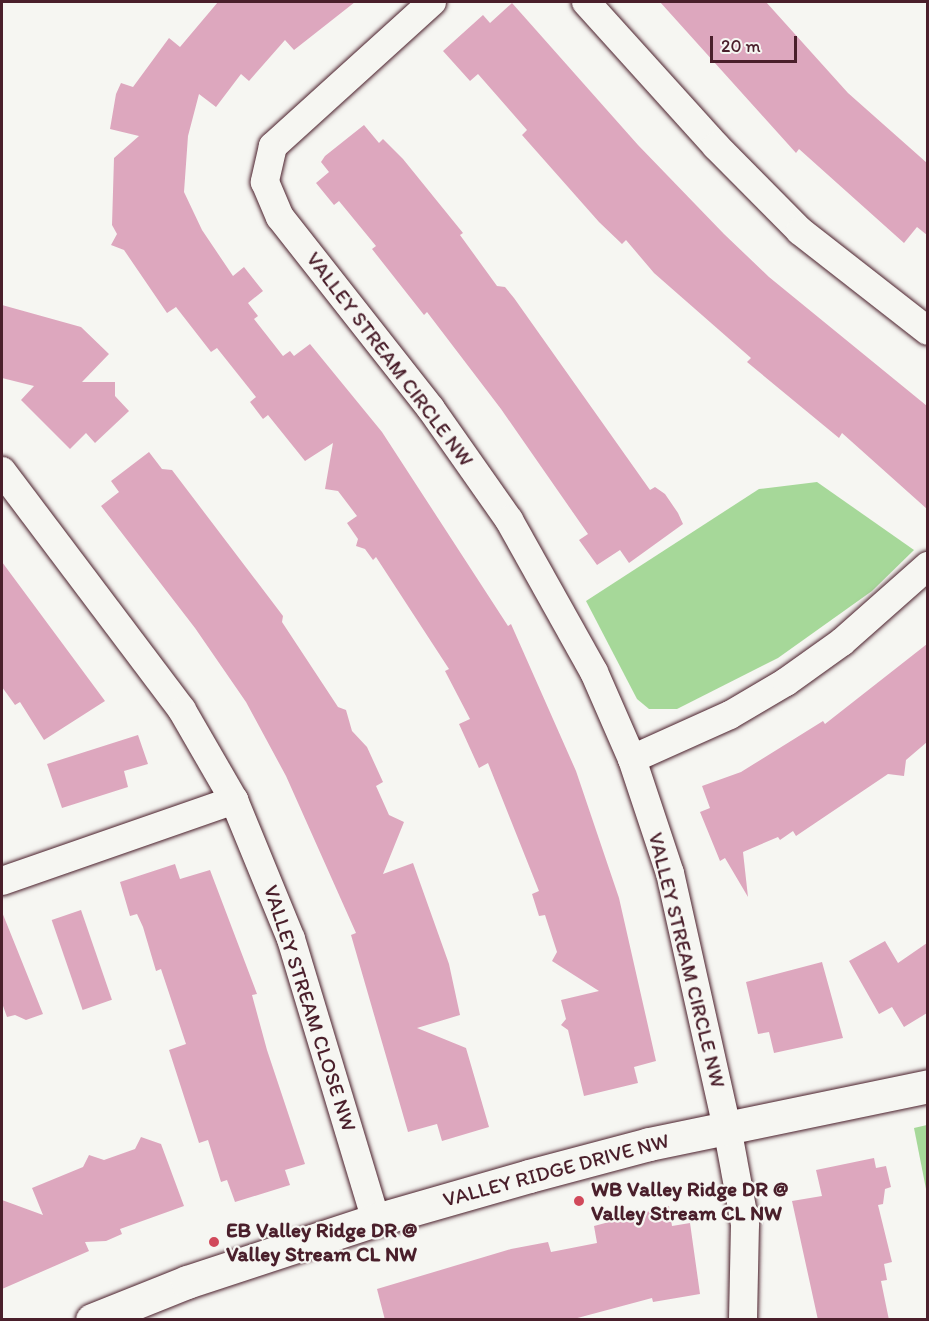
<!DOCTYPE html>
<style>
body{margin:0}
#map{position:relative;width:929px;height:1321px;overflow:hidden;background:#f6f6f2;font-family:Itim,sans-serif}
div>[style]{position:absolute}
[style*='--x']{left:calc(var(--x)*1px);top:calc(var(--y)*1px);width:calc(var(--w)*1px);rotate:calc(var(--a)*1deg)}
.green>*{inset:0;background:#a6d899}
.building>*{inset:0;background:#dda7be;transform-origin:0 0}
.roads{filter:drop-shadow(0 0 2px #4a1f2b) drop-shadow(0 0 2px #4a1f2b)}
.street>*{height:28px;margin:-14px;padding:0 14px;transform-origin:14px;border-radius:14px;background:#f6f6f2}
.secondary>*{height:33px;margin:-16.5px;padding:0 16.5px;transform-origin:16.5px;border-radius:16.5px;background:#f6f6f2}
.dots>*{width:16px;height:16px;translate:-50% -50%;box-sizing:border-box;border:3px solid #f6f6f2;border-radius:50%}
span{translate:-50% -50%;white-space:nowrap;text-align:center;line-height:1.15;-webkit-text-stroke:4.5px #f6f6f2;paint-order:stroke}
.street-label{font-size:21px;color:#4a1f2b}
.poi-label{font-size:21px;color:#4a1f2b;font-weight:700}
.left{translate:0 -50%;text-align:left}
.frame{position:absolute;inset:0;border:3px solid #4a1f2b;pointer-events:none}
.scale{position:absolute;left:710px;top:36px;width:87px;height:27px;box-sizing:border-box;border:3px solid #4a1f2b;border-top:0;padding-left:8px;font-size:18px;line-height:21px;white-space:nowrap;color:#4a1f2b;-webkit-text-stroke:4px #f6f6f2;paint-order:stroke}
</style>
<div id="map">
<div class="green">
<div style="clip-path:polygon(817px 482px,914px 550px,872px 591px,778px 658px,677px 709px,649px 709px,637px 699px,586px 601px,759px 489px)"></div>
<div style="clip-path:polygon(927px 1125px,928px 1125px,927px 1194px,914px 1128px)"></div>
</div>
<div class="building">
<div style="clip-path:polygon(218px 2px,355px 2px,294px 50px,285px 40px,249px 81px,241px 74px,216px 107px,199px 94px,188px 136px,184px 192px,202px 230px,233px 276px,244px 267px,263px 291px,248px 303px,258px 316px,254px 319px,283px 356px,290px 351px,294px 356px,310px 344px,382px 432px,508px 626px,511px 624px,576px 771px,619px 898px,656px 1061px,634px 1067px,638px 1083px,584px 1096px,568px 1030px,561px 1025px,566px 1019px,561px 1000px,599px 991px,552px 961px,557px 952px,545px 915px,539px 916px,532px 894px,539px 891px,488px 763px,479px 768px,459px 724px,470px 719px,445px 671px,449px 669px,376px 557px,373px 560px,365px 549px,356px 546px,358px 539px,347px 523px,357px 516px,338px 491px,325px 489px,333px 443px,305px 461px,268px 415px,263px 419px,250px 402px,256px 397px,217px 348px,211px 352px,176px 307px,167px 313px,124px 250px,111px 245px,117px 234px,112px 225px,114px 158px,139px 136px,110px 129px,116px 94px,121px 83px,133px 87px,169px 38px,180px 47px)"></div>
<div style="clip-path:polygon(660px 2px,766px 2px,848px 93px,927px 163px,927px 235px,917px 227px,904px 243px,799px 149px,796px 153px)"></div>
<div style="clip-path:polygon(512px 3px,638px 145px,724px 234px,769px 277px,927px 406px,927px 509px,842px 433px,839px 438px,747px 362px,751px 358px,654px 273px,626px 240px,622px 244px,599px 222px,522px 135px,527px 130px,478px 74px,470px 81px,443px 51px,483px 15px,490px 23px)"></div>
<div style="clip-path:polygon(364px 125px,379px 143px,383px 139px,403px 159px,463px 233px,460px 235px,497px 286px,505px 287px,514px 298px,650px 490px,655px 487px,665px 494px,678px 513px,683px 524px,629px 563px,620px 550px,597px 565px,579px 540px,588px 534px,501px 409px,427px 312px,424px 315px,372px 249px,376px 246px,339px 201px,334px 205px,316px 183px,329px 172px,321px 162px,325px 156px)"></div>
<div style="clip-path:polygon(2px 305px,81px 327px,109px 354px,82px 382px,115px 382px,115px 396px,129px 411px,95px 443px,86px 433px,70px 449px,21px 400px,34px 386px,2px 378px)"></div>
<div style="clip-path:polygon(149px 452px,162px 469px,172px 470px,283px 616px,282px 622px,338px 707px,346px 710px,352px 731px,367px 747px,383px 782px,376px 786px,389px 815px,404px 822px,383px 874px,413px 863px,449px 964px,460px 1015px,417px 1028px,466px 1048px,489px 1127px,442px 1141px,437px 1124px,408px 1132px,351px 935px,356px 933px,286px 776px,246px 702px,195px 628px,101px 506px,119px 492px,111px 481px)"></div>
<div style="clip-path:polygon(2px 562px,105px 701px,44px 740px,20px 702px,15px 705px,2px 687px)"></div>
<div style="clip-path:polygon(927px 644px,927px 742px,906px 760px,904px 776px,888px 774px,796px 836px,793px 831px,780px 840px,778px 837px,743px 852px,748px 897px,725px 858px,720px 861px,700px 812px,710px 808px,702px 786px,741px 772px,823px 721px,825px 724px)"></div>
<div style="clip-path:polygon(138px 735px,148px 764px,124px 771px,128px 787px,62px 808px,47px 764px)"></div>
<div style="clip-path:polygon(175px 864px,180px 879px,210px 870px,257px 994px,252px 995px,267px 1050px,305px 1164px,285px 1170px,290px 1185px,235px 1202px,227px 1180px,221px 1182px,208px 1140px,199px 1143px,169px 1050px,186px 1044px,161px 969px,156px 971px,143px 927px,137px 914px,130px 916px,120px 882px)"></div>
<div style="left:81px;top:910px;width:95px;height:31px;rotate:71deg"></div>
<div style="clip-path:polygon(2px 912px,43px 1014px,26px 1020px,15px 1015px,7px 1017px,2px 1003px)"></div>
<div style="clip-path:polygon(885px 941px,898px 963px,927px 943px,927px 1013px,904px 1027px,892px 1007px,879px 1014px,849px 961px)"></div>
<div style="clip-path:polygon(822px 962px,843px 1038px,774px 1053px,769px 1032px,758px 1034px,746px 982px)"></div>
<div style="clip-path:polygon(141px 1137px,161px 1144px,184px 1206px,120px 1229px,122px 1234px,106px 1241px,85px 1242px,89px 1251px,2px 1289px,2px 1200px,43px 1215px,32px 1188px,83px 1167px,89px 1155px,104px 1160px,135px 1149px)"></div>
<div style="clip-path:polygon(874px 1158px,876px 1168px,886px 1166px,891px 1187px,885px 1189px,883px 1204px,878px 1205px,892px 1262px,884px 1264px,887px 1280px,881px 1281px,889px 1320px,818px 1320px,792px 1201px,822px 1196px,816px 1170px)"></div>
<div style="clip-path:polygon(669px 1206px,672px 1226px,690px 1223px,700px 1294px,653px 1302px,652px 1298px,570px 1320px,385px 1320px,377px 1289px,511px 1249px,548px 1242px,551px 1252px,597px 1243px,594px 1226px)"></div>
</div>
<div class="roads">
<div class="street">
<div style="--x:432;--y:2;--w:215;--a:137.8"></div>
<div style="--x:273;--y:146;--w:37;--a:103"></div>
<div style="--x:265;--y:182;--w:38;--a:67"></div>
<div style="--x:280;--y:217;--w:244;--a:51.8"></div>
<div style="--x:431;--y:409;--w:136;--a:54.9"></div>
<div style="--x:509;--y:520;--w:174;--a:60.8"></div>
<div style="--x:594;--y:672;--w:95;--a:66.4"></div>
<div style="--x:632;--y:759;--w:120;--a:71.6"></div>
<div style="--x:670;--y:873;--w:260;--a:77.4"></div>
<div style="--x:727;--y:1127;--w:99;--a:79.5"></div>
<div style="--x:745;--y:1224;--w:96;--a:91.2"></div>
<div style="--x:586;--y:2;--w:194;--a:47.9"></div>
<div style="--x:716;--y:146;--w:120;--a:45.3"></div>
<div style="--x:800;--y:231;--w:162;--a:38"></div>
<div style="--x:2;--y:471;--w:299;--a:53"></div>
<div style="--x:182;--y:710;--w:104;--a:60"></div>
<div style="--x:234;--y:800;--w:150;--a:67.7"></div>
<div style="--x:291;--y:939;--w:294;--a:73.2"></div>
<div style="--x:632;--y:759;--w:107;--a:-24.2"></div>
<div style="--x:730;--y:715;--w:65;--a:-30.5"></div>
<div style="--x:786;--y:682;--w:69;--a:-35.5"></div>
<div style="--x:842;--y:642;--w:115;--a:-41.5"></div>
<div style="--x:2;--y:881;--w:246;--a:-19.2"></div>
</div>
<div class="secondary">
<div style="--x:92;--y:1320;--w:102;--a:-21.8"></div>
<div style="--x:187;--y:1282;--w:199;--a:-18.2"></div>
<div style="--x:376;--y:1220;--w:159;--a:-16"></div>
<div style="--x:529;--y:1176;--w:124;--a:-14.9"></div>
<div style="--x:649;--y:1144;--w:285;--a:-11.7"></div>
</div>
</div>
<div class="dots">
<div style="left:579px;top:1201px;background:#d1495b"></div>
<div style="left:214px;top:1242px;background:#d1495b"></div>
</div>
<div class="street-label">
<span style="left:390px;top:359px;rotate:53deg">VALLEY STREAM CIRCLE NW</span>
<span style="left:687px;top:960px;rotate:76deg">VALLEY STREAM CIRCLE NW</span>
<span style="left:310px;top:1008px;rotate:72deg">VALLEY STREAM CLOSE NW</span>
<span style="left:556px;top:1170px;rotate:-15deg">VALLEY RIDGE DRIVE NW</span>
</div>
<div class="poi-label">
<span class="left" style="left:591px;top:1201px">WB Valley Ridge DR @<br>Valley Stream CL NW</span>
<span class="left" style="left:226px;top:1242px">EB Valley Ridge DR @<br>Valley Stream CL NW</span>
</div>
<div class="frame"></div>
<div class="scale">20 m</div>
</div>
